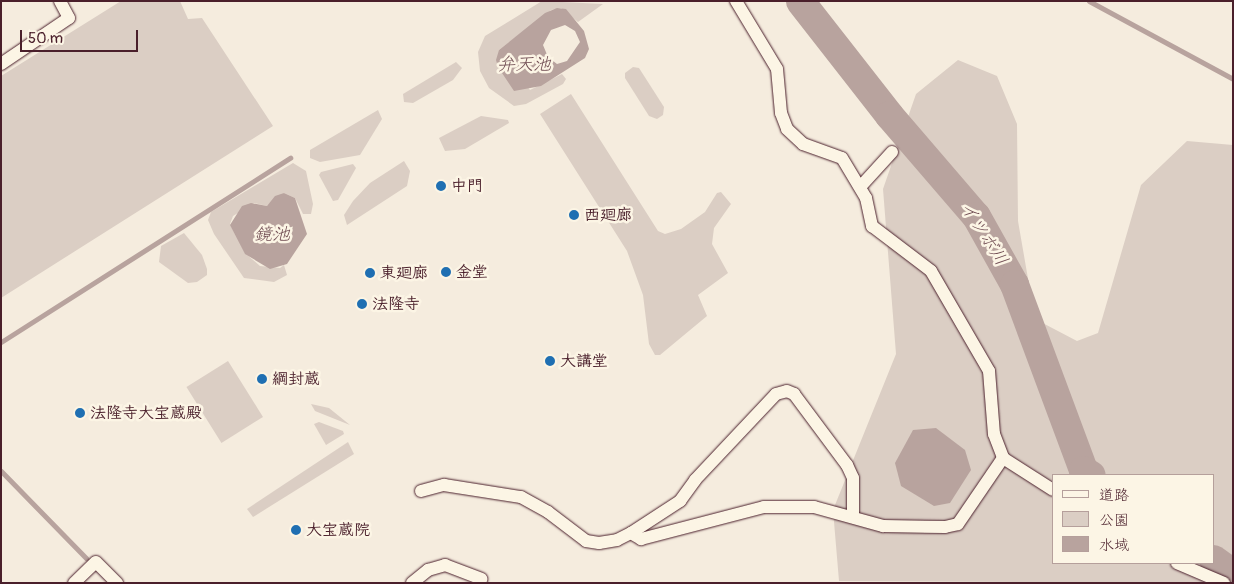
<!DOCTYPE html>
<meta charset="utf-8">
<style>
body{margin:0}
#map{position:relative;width:1234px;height:584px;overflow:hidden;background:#f5ecde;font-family:Pangolin,"Klee One",sans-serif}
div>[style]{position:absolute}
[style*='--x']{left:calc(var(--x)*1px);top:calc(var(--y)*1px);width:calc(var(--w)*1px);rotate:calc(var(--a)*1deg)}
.green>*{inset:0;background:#dbcec4;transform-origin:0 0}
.water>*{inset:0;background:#b8a39e}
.stream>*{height:5px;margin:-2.5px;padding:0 2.5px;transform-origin:2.5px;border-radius:2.5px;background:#b8a39e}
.river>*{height:29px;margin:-14.5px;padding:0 14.5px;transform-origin:14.5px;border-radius:14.5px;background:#b8a39e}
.roads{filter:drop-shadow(0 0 1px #4a1f2b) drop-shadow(0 0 1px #4a1f2b)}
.street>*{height:12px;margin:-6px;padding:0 6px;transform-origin:6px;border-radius:6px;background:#fcf5e5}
.dots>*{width:14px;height:14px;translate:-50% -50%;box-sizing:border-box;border:2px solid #fcf5e5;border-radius:50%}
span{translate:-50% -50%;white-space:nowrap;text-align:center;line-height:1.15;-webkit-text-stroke:5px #fcf5e5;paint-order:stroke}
.poi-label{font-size:16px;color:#4a1f2b;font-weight:700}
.left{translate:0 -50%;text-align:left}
.water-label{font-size:18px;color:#704d53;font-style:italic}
.frame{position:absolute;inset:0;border:2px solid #4a1f2b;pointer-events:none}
.legend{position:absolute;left:1052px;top:474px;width:162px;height:90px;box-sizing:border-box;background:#fcf5e5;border:1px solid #b59f9b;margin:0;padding:6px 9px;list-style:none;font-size:15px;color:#4a1f2b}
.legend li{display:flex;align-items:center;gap:10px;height:25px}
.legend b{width:25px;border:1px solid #b59f9b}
.scale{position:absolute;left:20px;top:30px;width:118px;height:22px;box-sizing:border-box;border:2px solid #4a1f2b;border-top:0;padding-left:6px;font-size:15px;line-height:18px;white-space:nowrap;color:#4a1f2b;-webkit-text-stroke:4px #fcf5e5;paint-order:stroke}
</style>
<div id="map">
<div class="green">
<div style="clip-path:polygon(121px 1px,180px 1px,188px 19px,202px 18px,273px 126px,1px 298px,1px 76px)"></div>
<div style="clip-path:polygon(542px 1px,603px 4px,578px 22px,561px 8px,551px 10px,499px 50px,530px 90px,562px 74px,566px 79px,563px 84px,526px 104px,514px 106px,489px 88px,480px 71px,478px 52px,485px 36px)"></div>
<div style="clip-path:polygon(evenodd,958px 60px,997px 76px,1017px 124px,1018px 221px,1035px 319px,1077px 341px,1098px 333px,1141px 185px,1187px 141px,1233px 145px,1233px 583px,839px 581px,833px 510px,896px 354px,883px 189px,916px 94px,958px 60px,1053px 475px,1213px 475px,1213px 563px,1053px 563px,1053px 475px)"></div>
<div style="clip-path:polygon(456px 62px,462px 68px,453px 80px,413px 103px,404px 102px,403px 94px)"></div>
<div style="clip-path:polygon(633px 67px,639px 68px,664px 107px,663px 115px,657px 119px,649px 116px,625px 78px,625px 73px)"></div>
<div style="clip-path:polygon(571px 94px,658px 231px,665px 234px,681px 229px,705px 212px,717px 193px,721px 192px,731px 204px,714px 228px,712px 244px,728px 273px,698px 295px,707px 316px,660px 355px,655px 355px,649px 344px,643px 295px,627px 251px,540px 114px)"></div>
<div style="clip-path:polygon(378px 110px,382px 119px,360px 155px,320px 162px,310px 158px,310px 150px)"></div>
<div style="clip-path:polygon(481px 116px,508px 120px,509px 123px,465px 149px,445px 151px,439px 138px)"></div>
<div style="clip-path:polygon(404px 161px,410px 171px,407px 186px,347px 225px,344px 215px,353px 201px,370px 183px)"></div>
<div style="clip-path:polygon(293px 163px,306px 171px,313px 204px,311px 214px,303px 214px,295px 198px,284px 193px,267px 206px,254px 203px,233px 216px,230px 224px,245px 253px,260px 266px,280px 268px,284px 265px,287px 275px,274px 282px,244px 278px,214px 234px,208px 220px,211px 212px)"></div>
<div style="clip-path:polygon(353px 164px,356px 168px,338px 200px,333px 201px,319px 175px,321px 172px)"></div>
<div style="clip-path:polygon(184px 233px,202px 255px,207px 269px,207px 275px,197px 282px,188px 283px,159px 262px,161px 246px)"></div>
<div style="left:228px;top:361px;width:66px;height:49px;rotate:58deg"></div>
<div style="clip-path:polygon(311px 404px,329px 408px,350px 425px,315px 411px)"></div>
<div style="clip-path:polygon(319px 422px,343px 431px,344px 434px,326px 445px,314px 424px)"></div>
<div style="clip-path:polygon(348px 442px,354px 454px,253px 517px,247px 509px)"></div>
</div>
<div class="water">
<div style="clip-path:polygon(evenodd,557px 8px,566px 9px,584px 31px,589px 49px,585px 58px,541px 86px,514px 91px,498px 67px,496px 60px,499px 50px,545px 13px,557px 8px,565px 25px,575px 31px,580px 42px,567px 61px,557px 64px,548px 57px,543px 45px,551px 30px,565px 25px)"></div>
<div style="clip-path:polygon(284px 193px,295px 198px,307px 234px,287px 264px,270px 269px,245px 254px,230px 225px,242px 206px,251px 203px,267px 206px,275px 196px)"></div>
<div style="clip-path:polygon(936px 428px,965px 450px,971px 470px,950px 503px,934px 506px,901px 486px,895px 463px,913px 430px)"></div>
</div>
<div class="stream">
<div style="--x:1089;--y:1;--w:164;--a:28.4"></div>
<div style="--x:1;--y:342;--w:343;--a:-32.5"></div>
<div style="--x:1;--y:471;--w:122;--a:45.7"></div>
</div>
<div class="river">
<div style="--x:800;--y:1;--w:145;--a:52"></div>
<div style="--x:889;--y:115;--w:133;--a:49.3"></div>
<div style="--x:976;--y:216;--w:78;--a:60.8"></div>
<div style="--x:1014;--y:284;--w:198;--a:69.6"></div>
<div style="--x:1083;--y:470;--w:9;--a:32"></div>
<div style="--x:1213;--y:559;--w:24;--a:35"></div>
</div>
<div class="roads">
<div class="street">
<div style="--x:736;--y:1;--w:79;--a:58.9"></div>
<div style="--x:777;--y:69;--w:44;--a:84.8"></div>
<div style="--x:781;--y:113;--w:17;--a:69"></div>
<div style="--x:787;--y:129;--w:22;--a:43"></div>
<div style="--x:803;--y:144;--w:41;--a:19.7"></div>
<div style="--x:842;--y:158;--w:47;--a:59"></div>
<div style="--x:866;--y:198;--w:29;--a:78"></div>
<div style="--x:872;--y:226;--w:74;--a:37.3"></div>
<div style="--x:931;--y:271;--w:116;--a:59.9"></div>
<div style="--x:989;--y:371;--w:63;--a:85.5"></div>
<div style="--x:994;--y:434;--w:26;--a:69"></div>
<div style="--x:1003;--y:458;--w:59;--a:32.6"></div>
<div style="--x:1;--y:64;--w:82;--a:-34.1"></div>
<div style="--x:69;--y:18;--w:19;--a:-118"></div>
<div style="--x:861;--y:186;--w:46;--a:-47.6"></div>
<div style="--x:421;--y:491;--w:24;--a:-15"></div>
<div style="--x:444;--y:485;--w:78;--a:8.9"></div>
<div style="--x:521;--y:497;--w:31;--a:29"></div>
<div style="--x:548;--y:512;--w:48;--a:37.3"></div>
<div style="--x:586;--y:541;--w:13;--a:9"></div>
<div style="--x:599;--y:543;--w:18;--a:-9"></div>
<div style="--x:617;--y:540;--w:16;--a:-27"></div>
<div style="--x:631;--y:533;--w:12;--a:31"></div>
<div style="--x:641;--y:539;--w:127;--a:-14.6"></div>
<div style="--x:764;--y:507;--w:50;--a:0"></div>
<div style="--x:814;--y:507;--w:72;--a:15.4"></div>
<div style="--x:883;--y:526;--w:62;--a:0.9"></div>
<div style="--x:945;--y:527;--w:13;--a:-13"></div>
<div style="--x:958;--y:524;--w:80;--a:-55.7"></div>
<div style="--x:631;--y:533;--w:59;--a:-33.1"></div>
<div style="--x:680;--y:501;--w:26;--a:-54"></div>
<div style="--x:695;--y:480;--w:118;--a:-46.7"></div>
<div style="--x:776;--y:394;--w:11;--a:-15"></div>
<div style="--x:787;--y:391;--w:8;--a:23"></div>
<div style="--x:794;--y:394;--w:89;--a:53.3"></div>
<div style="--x:847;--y:465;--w:14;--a:65"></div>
<div style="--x:853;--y:478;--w:38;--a:90"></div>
<div style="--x:1177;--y:563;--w:51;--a:23.1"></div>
<div style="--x:74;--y:583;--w:30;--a:-44"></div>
<div style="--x:96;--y:562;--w:30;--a:45"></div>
<div style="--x:412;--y:583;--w:21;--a:-39"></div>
<div style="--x:428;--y:570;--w:18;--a:-16"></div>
<div style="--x:445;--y:565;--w:39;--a:21"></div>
</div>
</div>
<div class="dots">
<div style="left:441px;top:186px;background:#1f6fb2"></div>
<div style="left:574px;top:215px;background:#1f6fb2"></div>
<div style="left:446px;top:272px;background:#1f6fb2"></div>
<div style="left:370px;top:273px;background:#1f6fb2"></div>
<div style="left:362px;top:304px;background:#1f6fb2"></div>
<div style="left:550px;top:361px;background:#1f6fb2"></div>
<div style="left:262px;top:379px;background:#1f6fb2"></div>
<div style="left:80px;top:413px;background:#1f6fb2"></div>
<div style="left:296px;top:530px;background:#1f6fb2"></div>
</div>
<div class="poi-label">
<span class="left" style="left:451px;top:186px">中門</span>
<span class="left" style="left:584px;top:215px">西廻廊</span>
<span class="left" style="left:456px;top:272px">金堂</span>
<span class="left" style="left:380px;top:273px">東廻廊</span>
<span class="left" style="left:372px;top:304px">法隆寺</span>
<span class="left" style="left:560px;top:361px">大講堂</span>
<span class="left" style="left:272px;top:379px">綱封蔵</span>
<span class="left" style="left:90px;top:413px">法隆寺大宝蔵殿</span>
<span class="left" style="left:306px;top:530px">大宝蔵院</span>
</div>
<div class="water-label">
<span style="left:524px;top:65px">弁天池</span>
<span style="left:983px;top:234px;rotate:57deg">イツボ川</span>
<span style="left:272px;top:235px">鏡池</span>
</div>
<div class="frame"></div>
<ul class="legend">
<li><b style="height:6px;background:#fcf5e5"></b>道路</li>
<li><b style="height:14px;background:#dbcec4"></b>公園</li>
<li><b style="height:14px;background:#b8a39e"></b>水域</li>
</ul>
<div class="scale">50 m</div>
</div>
